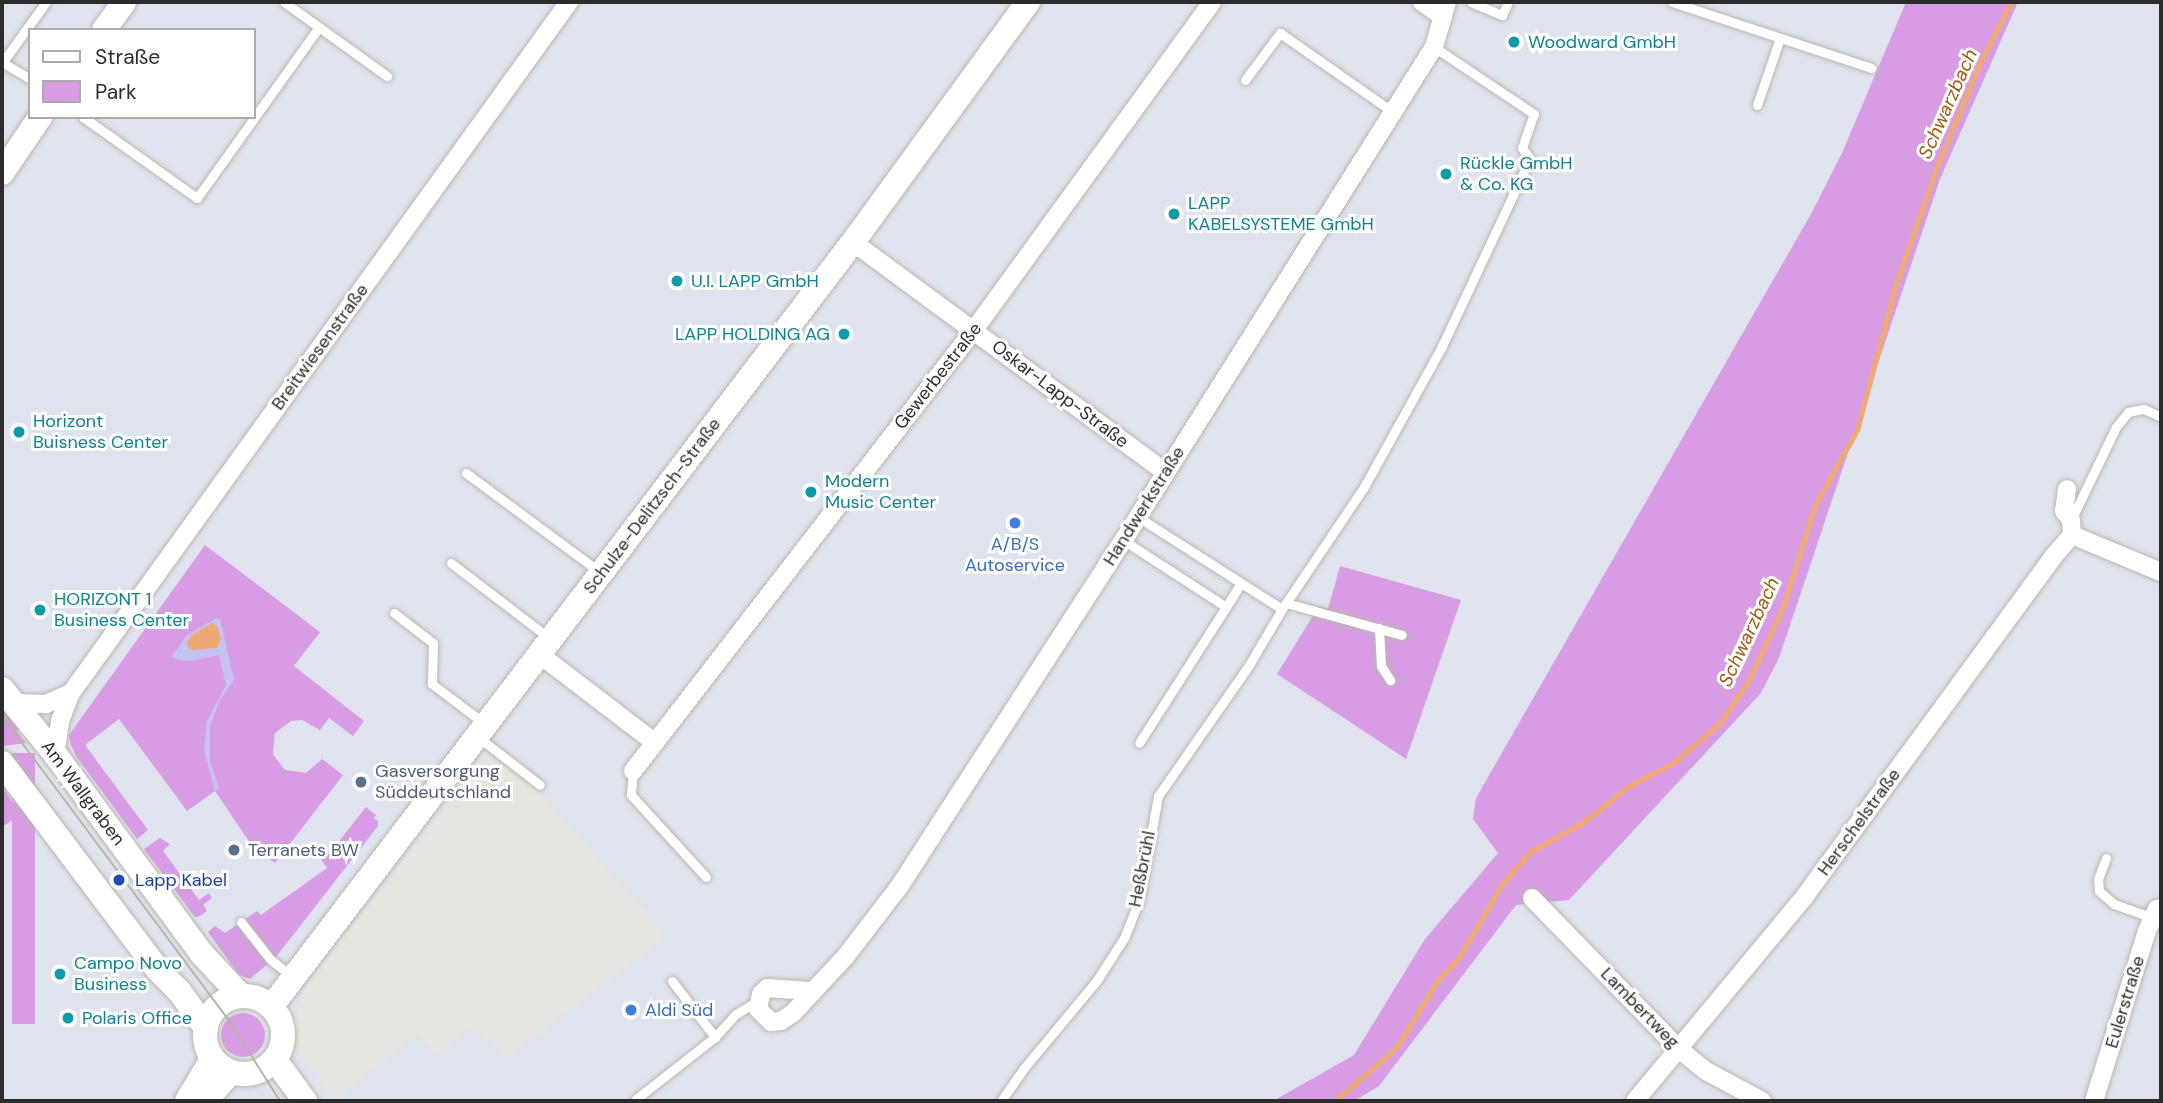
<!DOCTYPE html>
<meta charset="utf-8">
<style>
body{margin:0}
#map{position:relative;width:2163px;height:1103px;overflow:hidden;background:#dfe3ee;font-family:"DM Sans",sans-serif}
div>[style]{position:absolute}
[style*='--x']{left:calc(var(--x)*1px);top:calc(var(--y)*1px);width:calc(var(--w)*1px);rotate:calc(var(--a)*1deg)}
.industrial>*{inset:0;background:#e3e7df}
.green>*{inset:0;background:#d89ce4;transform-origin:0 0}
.round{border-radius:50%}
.sand>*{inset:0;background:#c4c3f2}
.water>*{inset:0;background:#efaa73}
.stream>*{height:5px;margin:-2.5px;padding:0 2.5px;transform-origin:2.5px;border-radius:2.5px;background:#efaa73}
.roads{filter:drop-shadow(0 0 2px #b9b9ac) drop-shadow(0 0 2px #b9b9ac)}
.lane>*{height:9px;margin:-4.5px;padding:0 4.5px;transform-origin:4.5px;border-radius:4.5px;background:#fff}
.street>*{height:18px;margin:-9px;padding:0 9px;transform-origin:9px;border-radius:9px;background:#fff}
.secondary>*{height:24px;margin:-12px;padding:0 12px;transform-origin:12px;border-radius:12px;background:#fff}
.secondary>.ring{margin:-12px;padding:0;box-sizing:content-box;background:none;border:24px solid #fff;border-radius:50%}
.tram>*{height:2px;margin:-1px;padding:0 1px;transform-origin:1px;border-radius:1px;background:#b6b6a1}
.dots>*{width:19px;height:19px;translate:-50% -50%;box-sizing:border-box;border:4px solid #fff;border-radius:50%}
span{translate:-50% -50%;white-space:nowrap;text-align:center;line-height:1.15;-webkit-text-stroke:6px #fff;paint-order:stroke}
.culture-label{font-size:18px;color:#0d838f}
.left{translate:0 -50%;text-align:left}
.right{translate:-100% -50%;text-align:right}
.street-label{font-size:18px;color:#2c2c2c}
.shop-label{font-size:18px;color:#366cbe}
.service-label{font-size:18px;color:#4e5e75}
.transit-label{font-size:18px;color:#164399}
.water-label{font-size:19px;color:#9f5a0e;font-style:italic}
.frame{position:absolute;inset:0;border:4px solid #2c2c2c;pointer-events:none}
.legend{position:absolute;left:28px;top:28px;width:228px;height:91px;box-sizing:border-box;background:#fff;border:2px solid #ababab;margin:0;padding:9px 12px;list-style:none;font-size:21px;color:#2c2c2c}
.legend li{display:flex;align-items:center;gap:14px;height:35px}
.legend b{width:35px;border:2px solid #ababab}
</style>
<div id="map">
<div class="industrial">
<div style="clip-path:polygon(490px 750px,537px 789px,667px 937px,507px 1058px,471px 1028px,435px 1056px,418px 1035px,334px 1101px,296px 1049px,295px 1015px,299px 1001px,309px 981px)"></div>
</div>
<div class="green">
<div style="clip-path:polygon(1906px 2px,2018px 2px,1940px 179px,1779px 658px,1761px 693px,1569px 900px,1516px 905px,1379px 1086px,1354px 1101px,1273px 1101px,1354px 1055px,1425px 939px,1498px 853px,1473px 819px,1476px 798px,1811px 214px,1842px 153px)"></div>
<div style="clip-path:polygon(205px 545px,320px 632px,294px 666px,364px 721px,353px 736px,329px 718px,320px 730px,302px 720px,291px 721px,275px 733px,273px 754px,285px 770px,306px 773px,322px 759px,343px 775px,275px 863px,252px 846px,215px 791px,187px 811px,119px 719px,85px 745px,148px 830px,137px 839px,76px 756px,70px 743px,69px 735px)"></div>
<div style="clip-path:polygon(1340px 566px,1461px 600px,1406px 759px,1277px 674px,1319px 606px,1328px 609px)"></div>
<div style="clip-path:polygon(2px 702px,22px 726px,17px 731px,26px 743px,2px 746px)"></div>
<div style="left:12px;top:753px;width:23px;height:271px"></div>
<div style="clip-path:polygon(2px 785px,20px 815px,2px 827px)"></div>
<div style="clip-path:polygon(366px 807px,376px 815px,374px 818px,378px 821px,378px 826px,276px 957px,250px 979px,239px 975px,208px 932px,215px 926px,225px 933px,257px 911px,261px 915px,327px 868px,318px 855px,324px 850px,329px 854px)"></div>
<div style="clip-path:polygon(160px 838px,170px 844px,163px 851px,199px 900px,209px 893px,212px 898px,203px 905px,207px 911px,200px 916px,195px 917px,144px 849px)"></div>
<div class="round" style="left:221px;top:1013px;width:44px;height:44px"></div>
</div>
<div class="sand">
<div style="clip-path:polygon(216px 618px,220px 619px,234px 680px,219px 701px,210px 728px,210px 761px,219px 788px,215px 791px,204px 750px,207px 721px,226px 685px,219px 655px,192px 661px,177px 660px,172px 656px,186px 636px)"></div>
</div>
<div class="water">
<div style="clip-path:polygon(212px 623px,218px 627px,221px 640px,217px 648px,192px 650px,188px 647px,187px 642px,193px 634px)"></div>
</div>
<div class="stream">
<div style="--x:1335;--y:1101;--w:81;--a:-41"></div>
<div style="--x:1396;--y:1048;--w:80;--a:-58.3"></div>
<div style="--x:1438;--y:980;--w:33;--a:-47"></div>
<div style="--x:1460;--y:956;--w:83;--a:-59.7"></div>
<div style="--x:1502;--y:884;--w:43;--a:-48.8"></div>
<div style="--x:1530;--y:852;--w:63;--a:-29.4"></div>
<div style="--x:1585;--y:821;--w:56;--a:-38.5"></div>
<div style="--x:1629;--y:786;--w:50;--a:-27.6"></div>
<div style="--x:1673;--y:763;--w:62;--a:-40.4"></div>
<div style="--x:1720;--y:723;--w:52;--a:-56"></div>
<div style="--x:1749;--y:680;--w:81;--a:-65"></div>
<div style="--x:1783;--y:607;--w:107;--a:-72.6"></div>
<div style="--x:1815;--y:505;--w:86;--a:-60.8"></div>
<div style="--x:1857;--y:430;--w:151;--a:-75"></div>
<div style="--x:1896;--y:284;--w:127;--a:-70.7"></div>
<div style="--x:1938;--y:164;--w:107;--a:-67.5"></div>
<div style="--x:1979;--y:65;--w:71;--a:-63.1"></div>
</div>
<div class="roads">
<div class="lane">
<div style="--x:284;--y:2;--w:127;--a:35.7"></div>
<div style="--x:1471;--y:2;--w:34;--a:23"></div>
<div style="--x:1502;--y:15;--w:14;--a:-65"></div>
<div style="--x:1672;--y:2;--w:210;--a:18.3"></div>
<div style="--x:2;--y:62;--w:33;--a:31"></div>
<div style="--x:2;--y:63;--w:75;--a:-54.2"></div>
<div style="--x:1245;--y:80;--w:59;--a:-53.3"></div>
<div style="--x:1280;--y:33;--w:138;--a:35"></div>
<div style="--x:1757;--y:105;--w:71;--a:-71.1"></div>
<div style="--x:83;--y:117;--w:140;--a:35.4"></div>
<div style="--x:197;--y:198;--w:210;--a:-54.5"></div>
<div style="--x:466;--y:473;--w:167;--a:36.5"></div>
<div style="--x:1138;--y:517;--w:171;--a:32.6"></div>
<div style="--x:2071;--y:520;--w:103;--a:-64.2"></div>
<div style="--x:2116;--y:427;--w:19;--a:-51"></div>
<div style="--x:2128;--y:412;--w:16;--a:-11"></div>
<div style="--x:2144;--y:409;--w:19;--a:25"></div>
<div style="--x:1123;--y:540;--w:123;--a:33"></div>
<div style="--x:1226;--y:607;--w:161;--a:122.6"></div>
<div style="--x:451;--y:563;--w:123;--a:37.4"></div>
<div style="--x:1286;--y:603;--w:120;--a:15.4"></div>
<div style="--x:1226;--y:607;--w:28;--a:-58"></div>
<div style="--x:394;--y:613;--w:49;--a:37.6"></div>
<div style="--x:433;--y:643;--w:41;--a:91.4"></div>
<div style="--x:432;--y:684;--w:65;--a:36.9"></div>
<div style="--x:1379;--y:628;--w:38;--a:87"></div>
<div style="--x:1381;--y:666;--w:17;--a:57"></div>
<div style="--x:478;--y:737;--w:78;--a:37.7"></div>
<div style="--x:633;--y:771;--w:24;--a:95"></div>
<div style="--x:631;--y:795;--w:111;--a:47.6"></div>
<div style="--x:2106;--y:858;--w:22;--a:111"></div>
<div style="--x:2098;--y:879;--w:12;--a:85"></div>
<div style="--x:2099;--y:891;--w:20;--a:41"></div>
<div style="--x:2114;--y:904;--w:41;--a:19.7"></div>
<div style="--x:241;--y:922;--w:47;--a:51.9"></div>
<div style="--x:270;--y:959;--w:28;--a:39"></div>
<div style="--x:672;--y:981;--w:71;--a:52.5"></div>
<div style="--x:636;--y:1099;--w:100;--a:-38.1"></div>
<div style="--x:715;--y:1037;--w:31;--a:-48"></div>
<div style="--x:736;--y:1014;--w:26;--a:-31"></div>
<div style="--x:1001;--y:1101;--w:40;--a:-55.1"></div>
<div style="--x:1024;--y:1068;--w:114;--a:-50.3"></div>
<div style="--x:1097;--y:980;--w:50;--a:-57.3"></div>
<div style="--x:1124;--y:938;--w:40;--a:-68"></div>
<div style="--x:1139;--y:901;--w:107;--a:-79.7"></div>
<div style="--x:1158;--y:796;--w:160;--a:-55.2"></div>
<div style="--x:1249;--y:665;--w:65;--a:-59.5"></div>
<div style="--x:1282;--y:609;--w:147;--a:-56.1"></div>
<div style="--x:1364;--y:487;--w:161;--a:-61"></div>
<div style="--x:1442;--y:346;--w:207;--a:-64.8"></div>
<div style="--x:1530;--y:159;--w:14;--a:-126"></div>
<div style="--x:1522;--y:148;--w:36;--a:-71"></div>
<div style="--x:1534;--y:114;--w:120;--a:-146.2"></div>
</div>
<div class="street">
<div style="--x:1422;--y:2;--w:26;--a:36"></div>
<div style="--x:853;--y:242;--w:388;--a:36.4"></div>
<div style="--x:2072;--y:535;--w:96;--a:22.6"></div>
<div style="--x:539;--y:654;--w:145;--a:37.4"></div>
<div style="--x:15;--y:703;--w:31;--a:2"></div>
<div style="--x:46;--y:704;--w:27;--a:-24"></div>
<div style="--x:55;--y:754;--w:33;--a:-81"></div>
<div style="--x:60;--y:721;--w:30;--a:-69"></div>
<div style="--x:71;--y:693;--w:852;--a:-54.22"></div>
<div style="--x:633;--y:771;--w:557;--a:-52.29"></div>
<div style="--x:974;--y:330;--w:405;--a:-54"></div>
<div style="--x:1532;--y:898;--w:212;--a:45.8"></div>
<div style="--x:1680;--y:1050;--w:33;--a:39"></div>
<div style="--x:1706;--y:1071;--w:64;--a:28.2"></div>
<div style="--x:810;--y:991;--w:43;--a:-176"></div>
<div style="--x:767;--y:988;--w:8;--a:135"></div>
<div style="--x:761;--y:994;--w:15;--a:101"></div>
<div style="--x:758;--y:1009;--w:18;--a:45"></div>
<div style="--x:771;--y:1022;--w:10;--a:-6"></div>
<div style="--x:781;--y:1021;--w:14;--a:-34"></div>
<div style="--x:793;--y:1013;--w:78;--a:-47.1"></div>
<div style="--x:846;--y:956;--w:87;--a:-52.5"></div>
<div style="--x:899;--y:887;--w:440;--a:-57.1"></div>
<div style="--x:1138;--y:517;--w:555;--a:-57.8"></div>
<div style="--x:1434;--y:47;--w:47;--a:-73.9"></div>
<div style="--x:1635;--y:1101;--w:266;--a:-50.3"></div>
<div style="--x:1805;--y:896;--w:419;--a:-53.8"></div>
<div style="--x:2052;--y:558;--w:30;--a:-49"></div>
<div style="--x:2072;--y:535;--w:15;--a:-94"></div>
<div style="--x:2071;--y:520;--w:11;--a:-128"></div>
<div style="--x:2064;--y:511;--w:22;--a:-82"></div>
<div style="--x:2094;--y:1101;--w:178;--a:-72.7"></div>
<div style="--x:2147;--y:931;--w:24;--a:-66"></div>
<div style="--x:2157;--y:909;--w:4;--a:-14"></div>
</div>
<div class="secondary">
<div style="--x:104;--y:30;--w:34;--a:-54"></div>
<div style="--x:2;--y:173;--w:68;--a:-55.8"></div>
<div style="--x:2;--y:689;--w:84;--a:50.8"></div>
<div style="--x:55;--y:754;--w:248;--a:53.7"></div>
<div style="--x:202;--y:954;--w:57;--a:47.1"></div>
<div style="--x:2;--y:763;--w:259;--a:53"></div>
<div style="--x:158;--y:970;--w:30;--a:45"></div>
<div style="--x:179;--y:991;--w:46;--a:53.9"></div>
<div class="ring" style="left:205px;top:996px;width:54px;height:54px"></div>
<div style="--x:271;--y:1007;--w:961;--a:-52.74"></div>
<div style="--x:853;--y:242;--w:297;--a:-53.9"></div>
<div style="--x:275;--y:1060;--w:51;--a:53.8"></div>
<div style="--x:187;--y:1101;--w:49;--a:-59.2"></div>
<div style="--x:205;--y:1101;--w:38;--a:-48"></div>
</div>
</div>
<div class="tram">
<div style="--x:2;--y:716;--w:378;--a:53.3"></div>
<div style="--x:228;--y:1019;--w:97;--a:57.6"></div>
</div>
<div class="dots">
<div style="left:1514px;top:42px;background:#0f9aa8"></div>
<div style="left:1446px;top:174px;background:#0f9aa8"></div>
<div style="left:1174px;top:214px;background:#0f9aa8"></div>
<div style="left:677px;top:281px;background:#0f9aa8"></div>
<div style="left:844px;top:334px;background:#0f9aa8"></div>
<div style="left:19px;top:432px;background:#0f9aa8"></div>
<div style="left:811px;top:492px;background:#0f9aa8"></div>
<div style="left:1015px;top:523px;background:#3f7fe0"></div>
<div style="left:40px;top:610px;background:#0f9aa8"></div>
<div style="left:361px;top:782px;background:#5c6f8a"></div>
<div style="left:234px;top:850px;background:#5c6f8a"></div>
<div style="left:119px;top:880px;background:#1a4fb4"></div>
<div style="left:60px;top:974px;background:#0f9aa8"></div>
<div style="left:631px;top:1010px;background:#3f7fe0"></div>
<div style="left:68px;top:1018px;background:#0f9aa8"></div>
</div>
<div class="culture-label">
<span class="left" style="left:1528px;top:42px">Woodward GmbH</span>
<span class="left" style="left:1460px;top:174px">Rückle GmbH<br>&amp; Co. KG</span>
<span class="left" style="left:1188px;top:214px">LAPP<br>KABELSYSTEME GmbH</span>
<span class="left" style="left:691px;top:281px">U.I. LAPP GmbH</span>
<span class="right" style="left:830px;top:334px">LAPP HOLDING AG</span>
<span class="left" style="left:33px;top:432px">Horizont<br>Buisness Center</span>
<span class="left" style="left:825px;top:492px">Modern<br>Music Center</span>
<span class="left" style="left:54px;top:610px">HORIZONT 1<br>Business Center</span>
<span class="left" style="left:74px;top:974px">Campo Novo<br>Business</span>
<span class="left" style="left:82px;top:1018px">Polaris Office</span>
</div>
<div class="street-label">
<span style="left:320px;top:347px;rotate:-54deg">Breitwiesenstraße</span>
<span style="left:938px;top:376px;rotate:-52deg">Gewerbestraße</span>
<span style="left:1060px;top:394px;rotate:37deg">Oskar-Lapp-Straße</span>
<span style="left:652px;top:506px;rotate:-53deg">Schulze-Delitzsch-Straße</span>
<span style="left:1144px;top:506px;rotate:-58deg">Handwerkstraße</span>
<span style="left:83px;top:793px;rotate:53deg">Am Wallgraben</span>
<span style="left:1859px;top:822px;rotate:-54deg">Herschelstraße</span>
<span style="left:1142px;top:869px;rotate:-79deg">Heßbrühl</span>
<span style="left:2125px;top:1002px;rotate:-73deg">Eulerstraße</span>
<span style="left:1640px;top:1008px;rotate:46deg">Lambertweg</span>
</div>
<div class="shop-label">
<span style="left:1015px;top:555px">A/B/S<br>Autoservice</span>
<span class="left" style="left:645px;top:1010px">Aldi Süd</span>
</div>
<div class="service-label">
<span class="left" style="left:375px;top:782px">Gasversorgung<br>Süddeutschland</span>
<span class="left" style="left:248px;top:850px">Terranets BW</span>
</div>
<div class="transit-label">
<span class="left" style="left:135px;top:880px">Lapp Kabel</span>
</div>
<div class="water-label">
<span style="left:1948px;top:104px;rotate:-66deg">Schwarzbach</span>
<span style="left:1749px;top:632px;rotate:-65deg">Schwarzbach</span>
</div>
<div class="frame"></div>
<ul class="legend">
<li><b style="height:9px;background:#fff"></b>Straße</li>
<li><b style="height:19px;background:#d89ce4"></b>Park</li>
</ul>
</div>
